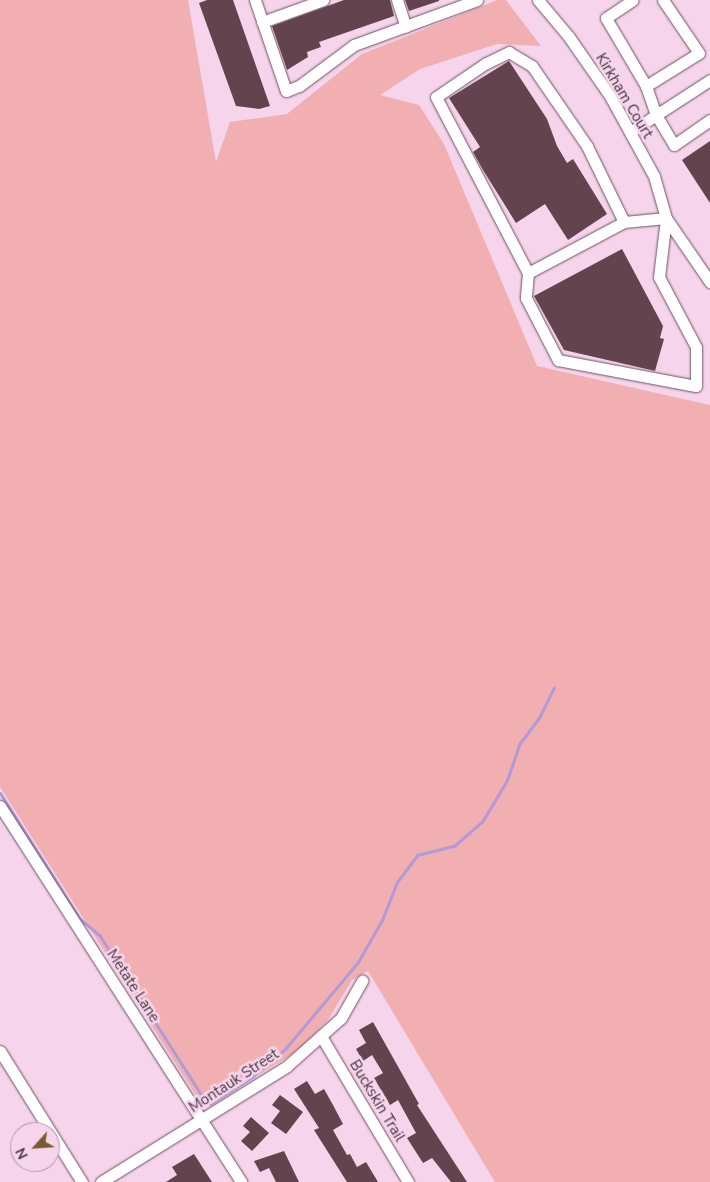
<!DOCTYPE html>
<style>
body{margin:0}
#map{position:relative;width:710px;height:1182px;overflow:hidden;background:#f6d4eb;font-family:"Nunito Sans",sans-serif}
div>[style]{position:absolute}
[style*='--x']{left:calc(var(--x)*1px);top:calc(var(--y)*1px);width:calc(var(--w)*1px);rotate:calc(var(--a)*1deg)}
.green>*{inset:0;background:#f2afb1}
.stream>*{height:3px;margin:-1.5px;padding:0 1.5px;transform-origin:1.5px;border-radius:1.5px;background:#ae9bd7}
.building>*{inset:0;background:#63434e}
.roads{filter:drop-shadow(0 0 1px #6d5064) drop-shadow(0 0 1px #6d5064)}
.minor>*{height:11px;margin:-5.5px;padding:0 5.5px;transform-origin:5.5px;border-radius:5.5px;background:#fff}
span{translate:-50% -50%;white-space:nowrap;text-align:center;line-height:1.15;-webkit-text-stroke:5px #f6d4eb;paint-order:stroke}
.street-label{font-size:15px;color:#453841}
.north{position:absolute;left:10px;top:1122px;width:50px;height:50px;box-sizing:border-box;background:#f6d4eb;border:1px solid #af96a7;border-radius:50%;rotate:244deg;font-size:14px;font-weight:700;line-height:20px;text-align:center;color:#453841}
.north::after{content:'';display:block;margin:auto;width:18px;height:22px;background:#795b30;clip-path:polygon(50% 0,100% 100%,50% 72%,0 100%)}
</style>
<div id="map">
<div class="green">
<div style="clip-path:polygon(0 0,188px 0,216px 162px,230px 122px,287px 114px,362px 54px,497px 0,506px 0,541px 46px,497px 44px,420px 69px,380px 95px,419px 105px,444px 144px,537px 366px,710px 405px,710px 1182px,495px 1182px,368px 971px,352px 980px,328px 1020px,299px 1050px,204px 1108px,0 787px)"></div>
</div>
<div class="stream">
<div style="--x:0;--y:793;--w:149;--a:57.6"></div>
<div style="--x:80;--y:919;--w:26;--a:40"></div>
<div style="--x:100;--y:936;--w:196;--a:57.5"></div>
<div style="--x:210;--y:1104;--w:50;--a:-32.7"></div>
<div style="--x:252;--y:1077;--w:43;--a:-40.3"></div>
<div style="--x:285;--y:1049;--w:114;--a:-50"></div>
<div style="--x:358;--y:962;--w:48;--a:-60.3"></div>
<div style="--x:382;--y:920;--w:41;--a:-68.5"></div>
<div style="--x:397;--y:882;--w:34;--a:-53"></div>
<div style="--x:417;--y:855;--w:38;--a:-14"></div>
<div style="--x:454;--y:846;--w:37;--a:-41"></div>
<div style="--x:482;--y:822;--w:49;--a:-59.2"></div>
<div style="--x:507;--y:780;--w:39;--a:-71"></div>
<div style="--x:520;--y:743;--w:31;--a:-53"></div>
<div style="--x:539;--y:718;--w:34;--a:-64"></div>
</div>
<div class="building">
<div style="clip-path:polygon(207px 0,233px 0,270px 106px,259px 109px,236px 106px,199px 3px)"></div>
<div style="clip-path:polygon(344px 0,390px 0,394px 16px,319px 42px,321px 47px,307px 52px,308px 57px,287px 70px,272px 26px)"></div>
<div style="clip-path:polygon(405px 0,439px 0,439px 1px,409px 11px)"></div>
<div style="clip-path:polygon(509px 61px,547px 119px,557px 146px,567px 163px,573px 159px,607px 214px,568px 240px,545px 204px,516px 223px,483px 170px,473px 152px,480px 147px,449px 98px)"></div>
<div style="clip-path:polygon(710px 141px,710px 203px,682px 160px)"></div>
<div style="clip-path:polygon(622px 249px,663px 326px,660px 338px,664px 339px,655px 371px,564px 350px,534px 296px)"></div>
<div style="clip-path:polygon(373px 1022px,419px 1104px,417px 1105px,467px 1182px,451px 1182px,432px 1158px,423px 1163px,407px 1138px,416px 1133px,398px 1100px,390px 1105px,374px 1078px,383px 1073px,372px 1055px,363px 1061px,356px 1049px,366px 1043px,359px 1030px)"></div>
<div style="clip-path:polygon(307px 1081px,315px 1094px,324px 1089px,333px 1105px,343px 1124px,333px 1130px,347px 1155px,350px 1154px,357px 1167px,366px 1162px,378px 1182px,347px 1182px,314px 1130px,319px 1128px,294px 1089px)"></div>
<div style="clip-path:polygon(280px 1095px,303px 1112px,286px 1134px,271px 1123px,280px 1111px,272px 1105px)"></div>
<div style="clip-path:polygon(251px 1117px,269px 1133px,252px 1151px,241px 1141px,250px 1132px,243px 1126px)"></div>
<div style="clip-path:polygon(284px 1151px,299px 1182px,276px 1182px,269px 1168px,260px 1172px,254px 1161px)"></div>
<div style="clip-path:polygon(194px 1154px,212px 1182px,166px 1182px,177px 1175px,172px 1167px)"></div>
</div>
<div class="roads">
<div class="minor">
<div style="--x:255;--y:0;--w:96;--a:71.2"></div>
<div style="--x:286;--y:91;--w:14;--a:-21"></div>
<div style="--x:299;--y:86;--w:69;--a:-36.7"></div>
<div style="--x:354;--y:45;--w:131;--a:-20.1"></div>
<div style="--x:397;--y:0;--w:28;--a:72"></div>
<div style="--x:538;--y:0;--w:48;--a:50"></div>
<div style="--x:569;--y:37;--w:72;--a:55.2"></div>
<div style="--x:610;--y:96;--w:91;--a:61.2"></div>
<div style="--x:654;--y:176;--w:44;--a:74.1"></div>
<div style="--x:666;--y:218;--w:78;--a:55.5"></div>
<div style="--x:262;--y:22;--w:65;--a:-19.8"></div>
<div style="--x:710;--y:80;--w:64;--a:147.1"></div>
<div style="--x:656;--y:115;--w:35;--a:59"></div>
<div style="--x:674;--y:145;--w:44;--a:-34.8"></div>
<div style="--x:646;--y:86;--w:62;--a:-31.9"></div>
<div style="--x:699;--y:53;--w:64;--a:-124.2"></div>
<div style="--x:630;--y:132;--w:31;--a:-33"></div>
<div style="--x:656;--y:115;--w:31;--a:-109"></div>
<div style="--x:646;--y:86;--w:79;--a:-120.5"></div>
<div style="--x:606;--y:18;--w:32;--a:-34"></div>
<div style="--x:624;--y:222;--w:85;--a:-116"></div>
<div style="--x:587;--y:146;--w:97;--a:-124.5"></div>
<div style="--x:532;--y:66;--w:27;--a:-149"></div>
<div style="--x:509;--y:52;--w:25;--a:154"></div>
<div style="--x:486;--y:63;--w:60;--a:145.8"></div>
<div style="--x:436;--y:97;--w:199;--a:62.4"></div>
<div style="--x:528;--y:273;--w:109;--a:-28"></div>
<div style="--x:624;--y:222;--w:42;--a:-5.4"></div>
<div style="--x:528;--y:273;--w:25;--a:95"></div>
<div style="--x:526;--y:298;--w:70;--a:62.7"></div>
<div style="--x:558;--y:360;--w:140;--a:10.7"></div>
<div style="--x:696;--y:386;--w:39;--a:-90"></div>
<div style="--x:696;--y:347;--w:79;--a:-117.9"></div>
<div style="--x:659;--y:277;--w:59;--a:-83.2"></div>
<div style="--x:0;--y:806;--w:447;--a:57.3"></div>
<div style="--x:321;--y:1036;--w:170;--a:59.2"></div>
<div style="--x:0;--y:1051;--w:155;--a:58"></div>
<div style="--x:101;--y:1182;--w:219;--a:-31.9"></div>
<div style="--x:287;--y:1066;--w:72;--a:-41.6"></div>
<div style="--x:341;--y:1018;--w:43;--a:-60.4"></div>
</div>
</div>
<div class="street-label">
<span style="left:624px;top:96px;rotate:59deg">Kirkham Court</span>
<span style="left:133px;top:986px;rotate:57deg">Metate Lane</span>
<span style="left:234px;top:1081px;rotate:-33deg">Montauk Street</span>
<span style="left:377px;top:1101px;rotate:59deg">Buckskin Trail</span>
</div>
<div class="north">N</div>
</div>
